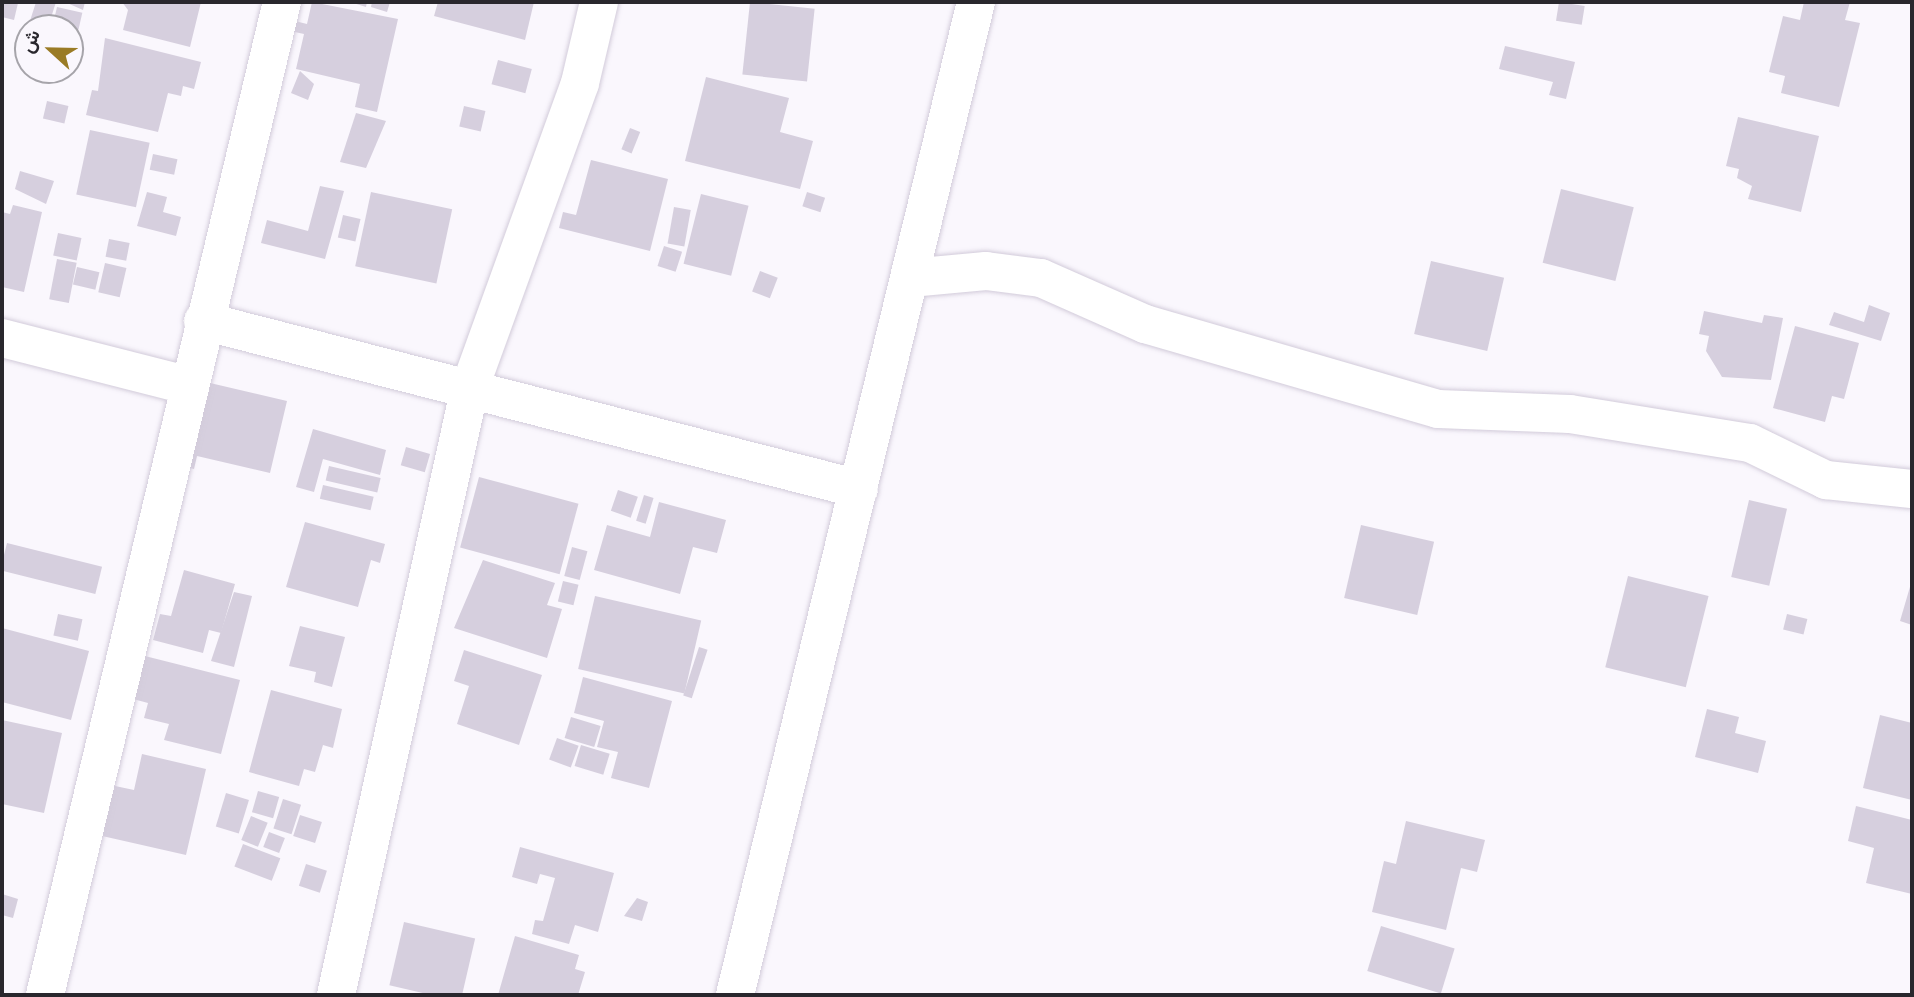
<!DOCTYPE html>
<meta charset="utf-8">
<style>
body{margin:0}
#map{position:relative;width:1914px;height:997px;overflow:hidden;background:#faf7fd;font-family:"Source Sans 3",Vazirmatn,sans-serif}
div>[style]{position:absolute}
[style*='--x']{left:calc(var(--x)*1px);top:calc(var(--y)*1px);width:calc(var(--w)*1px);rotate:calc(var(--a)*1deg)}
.building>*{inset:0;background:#d6cfde;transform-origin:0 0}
.roads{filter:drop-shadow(0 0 2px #d2cbda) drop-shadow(0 0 2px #d2cbda)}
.minor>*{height:38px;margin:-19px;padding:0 19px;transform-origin:19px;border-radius:19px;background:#fff}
span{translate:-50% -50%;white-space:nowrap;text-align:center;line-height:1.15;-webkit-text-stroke:5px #faf7fd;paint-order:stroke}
.frame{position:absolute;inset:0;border:4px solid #29272d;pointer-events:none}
.north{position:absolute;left:14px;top:14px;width:70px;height:70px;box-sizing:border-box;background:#faf7fd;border:2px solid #a6a4aa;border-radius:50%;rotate:292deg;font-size:19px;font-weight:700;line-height:28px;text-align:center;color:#29272d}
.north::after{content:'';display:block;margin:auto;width:24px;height:32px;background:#9a7b25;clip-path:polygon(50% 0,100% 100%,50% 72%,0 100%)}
</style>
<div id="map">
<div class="building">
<div style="clip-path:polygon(2px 2px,18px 3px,14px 20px,2px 17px)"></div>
<div style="clip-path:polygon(36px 2px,56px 2px,48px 27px,30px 21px)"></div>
<div style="clip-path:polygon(65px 2px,85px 2px,83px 10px)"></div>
<div style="clip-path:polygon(122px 2px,201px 2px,190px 47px,123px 30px,128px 10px)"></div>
<div style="clip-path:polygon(312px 2px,398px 19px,377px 112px,355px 107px,360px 84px,296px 69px,304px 34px,281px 29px,283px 18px,307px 24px)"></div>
<div style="clip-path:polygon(350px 2px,367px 2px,366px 7px)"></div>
<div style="clip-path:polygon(372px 2px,390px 2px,387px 12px,371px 7px)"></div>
<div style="clip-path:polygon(438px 2px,534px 2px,525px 40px,434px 16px)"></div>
<div style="left:750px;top:2px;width:65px;height:73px;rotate:6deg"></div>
<div style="left:1559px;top:2px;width:26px;height:19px;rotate:9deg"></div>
<div style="clip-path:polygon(1804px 2px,1850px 2px,1845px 20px,1860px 23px,1839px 107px,1781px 93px,1785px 76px,1769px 72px,1783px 16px,1800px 20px)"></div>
<div style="left:57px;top:7px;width:26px;height:17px;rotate:13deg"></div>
<div style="clip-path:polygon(105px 38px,201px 62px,194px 89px,183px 86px,181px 96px,168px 93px,158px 132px,86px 115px,92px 90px,98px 91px)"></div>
<div style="clip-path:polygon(1505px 46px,1575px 62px,1566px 99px,1549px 95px,1553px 82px,1499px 69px)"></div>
<div style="left:498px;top:60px;width:35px;height:25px;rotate:15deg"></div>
<div style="clip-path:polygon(300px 71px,314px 84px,308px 100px,291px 93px)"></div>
<div style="clip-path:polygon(706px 77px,789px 98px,780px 132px,813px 141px,800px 189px,685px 161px)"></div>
<div style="left:47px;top:101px;width:22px;height:18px;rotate:13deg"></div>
<div style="left:464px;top:106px;width:22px;height:21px;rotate:13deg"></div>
<div style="clip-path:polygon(356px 113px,386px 121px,366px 168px,340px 162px)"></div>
<div style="clip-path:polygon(1738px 117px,1819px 136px,1801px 212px,1748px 199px,1752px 186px,1737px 178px,1739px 169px,1726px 166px)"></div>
<div style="left:630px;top:128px;width:11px;height:23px;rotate:22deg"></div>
<div style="left:90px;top:130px;width:61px;height:66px;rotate:12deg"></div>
<div style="left:153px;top:154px;width:25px;height:16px;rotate:12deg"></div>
<div style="clip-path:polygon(591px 160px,668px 179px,650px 251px,559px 228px,563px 212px,576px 215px)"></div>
<div style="clip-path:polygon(20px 171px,54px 181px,46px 204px,15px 189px)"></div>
<div style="clip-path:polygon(320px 186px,344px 191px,325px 259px,261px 243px,267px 220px,308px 231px)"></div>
<div style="left:1561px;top:189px;width:75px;height:76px;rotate:14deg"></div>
<div style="clip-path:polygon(147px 192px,167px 197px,163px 212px,181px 217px,176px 236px,137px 226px)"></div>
<div style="left:371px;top:192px;width:83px;height:76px;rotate:12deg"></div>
<div style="left:807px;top:192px;width:19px;height:15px;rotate:18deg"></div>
<div style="left:701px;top:194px;width:49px;height:72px;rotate:14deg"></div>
<div style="clip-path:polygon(13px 205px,42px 212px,24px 292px,2px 287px,2px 212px,10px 214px)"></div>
<div style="left:674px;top:207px;width:17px;height:37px;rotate:10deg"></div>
<div style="left:343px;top:215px;width:18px;height:23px;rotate:13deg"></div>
<div style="left:58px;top:233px;width:24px;height:23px;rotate:12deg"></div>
<div style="left:109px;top:239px;width:21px;height:18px;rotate:11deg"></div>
<div style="left:664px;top:246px;width:19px;height:21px;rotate:18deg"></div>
<div style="left:57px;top:259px;width:20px;height:41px;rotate:11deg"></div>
<div style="left:1431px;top:261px;width:75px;height:75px;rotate:13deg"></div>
<div style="left:105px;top:263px;width:22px;height:30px;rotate:13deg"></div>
<div style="left:77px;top:267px;width:23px;height:18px;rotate:13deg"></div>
<div style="left:760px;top:271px;width:19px;height:22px;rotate:21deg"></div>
<div style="clip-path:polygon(1869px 305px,1890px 313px,1881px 341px,1829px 325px,1834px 312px,1864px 322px)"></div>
<div style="clip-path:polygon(1704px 311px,1762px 323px,1764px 315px,1783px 318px,1771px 380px,1722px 377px,1706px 351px,1709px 336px,1699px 334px)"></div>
<div style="clip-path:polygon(1795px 326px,1859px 343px,1844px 399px,1832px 396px,1825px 422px,1773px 408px)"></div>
<div style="clip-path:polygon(193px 379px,287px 401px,270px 473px,197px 456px,194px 469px,173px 464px)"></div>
<div style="clip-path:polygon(313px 429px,386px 450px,380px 475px,323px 459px,314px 492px,296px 487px)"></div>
<div style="left:406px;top:447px;width:25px;height:19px;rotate:16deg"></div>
<div style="left:329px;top:466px;width:53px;height:15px;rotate:13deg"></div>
<div style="left:479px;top:477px;width:103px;height:73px;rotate:15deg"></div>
<div style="left:323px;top:485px;width:52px;height:14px;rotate:13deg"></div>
<div style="left:618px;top:490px;width:21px;height:22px;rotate:19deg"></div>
<div style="left:644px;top:495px;width:10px;height:27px;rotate:17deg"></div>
<div style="left:1749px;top:500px;width:39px;height:79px;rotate:13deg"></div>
<div style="clip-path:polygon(659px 502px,726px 520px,717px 553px,693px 547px,680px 594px,594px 570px,607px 525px,650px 537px)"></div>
<div style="clip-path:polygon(305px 522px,385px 544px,380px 563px,371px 560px,358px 607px,286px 587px)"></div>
<div style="left:1361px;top:525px;width:75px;height:75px;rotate:13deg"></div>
<div style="left:7px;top:543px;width:98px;height:28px;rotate:14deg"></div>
<div style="left:572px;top:547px;width:16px;height:30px;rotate:15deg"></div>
<div style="clip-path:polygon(483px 560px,555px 583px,547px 605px,562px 609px,547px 658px,454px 628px)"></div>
<div style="clip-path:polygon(184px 570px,235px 584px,221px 633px,209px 630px,203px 653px,153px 640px,160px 614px,171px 616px)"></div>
<div style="left:1628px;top:576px;width:83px;height:94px;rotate:14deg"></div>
<div style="clip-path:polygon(1912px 580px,1912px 625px,1900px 621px)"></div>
<div style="left:563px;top:581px;width:16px;height:21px;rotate:14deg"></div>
<div style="clip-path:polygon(234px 592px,252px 596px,234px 667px,211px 661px)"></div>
<div style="left:595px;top:596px;width:109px;height:75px;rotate:13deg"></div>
<div style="left:58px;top:614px;width:25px;height:22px;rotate:12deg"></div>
<div style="left:1787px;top:614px;width:21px;height:16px;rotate:14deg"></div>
<div style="clip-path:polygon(300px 626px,345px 637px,332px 687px,314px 682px,316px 672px,289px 666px)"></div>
<div style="clip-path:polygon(2px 628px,89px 651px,71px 720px,2px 702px)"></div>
<div style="left:699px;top:647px;width:9px;height:51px;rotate:18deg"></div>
<div style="clip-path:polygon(464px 650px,542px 675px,519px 745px,457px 724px,469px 686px,454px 681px)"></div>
<div style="clip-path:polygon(133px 653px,240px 680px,221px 754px,164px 740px,169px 724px,144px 718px,148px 703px,122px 696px)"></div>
<div style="clip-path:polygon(583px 677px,672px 701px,649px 788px,611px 778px,618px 752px,597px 747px,604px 721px,574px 713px)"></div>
<div style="clip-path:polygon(271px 690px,342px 709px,333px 748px,323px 745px,315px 772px,304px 769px,299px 786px,249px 772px)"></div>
<div style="clip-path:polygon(1707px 709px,1739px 717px,1735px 733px,1766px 741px,1758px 773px,1695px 757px)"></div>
<div style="clip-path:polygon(1880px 715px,1912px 723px,1912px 800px,1863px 788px)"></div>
<div style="left:571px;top:717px;width:31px;height:22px;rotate:17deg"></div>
<div style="clip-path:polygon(2px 720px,62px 733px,44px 813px,2px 804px)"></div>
<div style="left:557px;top:738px;width:23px;height:23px;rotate:20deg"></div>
<div style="left:581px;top:745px;width:30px;height:22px;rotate:17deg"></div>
<div style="clip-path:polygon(142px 754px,206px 769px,186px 855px,89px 833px,101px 783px,134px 790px)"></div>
<div style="left:258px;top:791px;width:22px;height:22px;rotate:16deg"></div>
<div style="left:226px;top:793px;width:24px;height:35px;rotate:17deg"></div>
<div style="left:283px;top:799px;width:19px;height:31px;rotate:18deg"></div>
<div style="clip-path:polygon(1856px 806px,1912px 820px,1912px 894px,1866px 883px,1874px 848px,1848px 841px)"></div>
<div style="left:300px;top:815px;width:23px;height:22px;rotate:18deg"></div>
<div style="left:251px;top:816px;width:18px;height:26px;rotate:22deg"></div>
<div style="clip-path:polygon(1406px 821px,1485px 840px,1477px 872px,1461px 868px,1446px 930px,1372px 912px,1384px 861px,1396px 864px)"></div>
<div style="left:269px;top:832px;width:17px;height:16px;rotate:21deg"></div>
<div style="left:243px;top:844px;width:40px;height:24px;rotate:21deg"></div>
<div style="clip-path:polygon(520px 847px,614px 873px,598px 932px,575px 925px,569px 944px,532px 934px,535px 920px,543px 921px,555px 878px,540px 874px,537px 884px,512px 877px)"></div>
<div style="left:306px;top:864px;width:22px;height:23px;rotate:18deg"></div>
<div style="clip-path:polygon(2px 894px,18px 899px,13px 918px,2px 915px)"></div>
<div style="clip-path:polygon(637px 898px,648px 902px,642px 921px,624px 916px)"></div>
<div style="left:404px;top:922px;width:73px;height:65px;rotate:13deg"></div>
<div style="left:1381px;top:926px;width:77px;height:47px;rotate:17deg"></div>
<div style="clip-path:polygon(515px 936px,579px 955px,575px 969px,585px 972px,578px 995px,498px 995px)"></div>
</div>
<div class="roads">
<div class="minor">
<div style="--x:910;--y:278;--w:76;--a:-5.3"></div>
<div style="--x:986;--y:271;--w:55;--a:7.3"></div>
<div style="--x:1041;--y:278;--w:114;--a:23.9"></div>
<div style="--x:1145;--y:324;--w:305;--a:16.2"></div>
<div style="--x:1438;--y:409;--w:132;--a:2.2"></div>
<div style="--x:1570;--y:414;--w:182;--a:9.2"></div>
<div style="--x:1750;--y:443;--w:85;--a:26"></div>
<div style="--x:1826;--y:480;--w:86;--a:6"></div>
<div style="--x:203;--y:321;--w:677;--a:14.36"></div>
<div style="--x:2;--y:338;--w:191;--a:14.3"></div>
<div style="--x:45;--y:995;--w:1021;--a:-76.58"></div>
<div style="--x:336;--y:995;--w:623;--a:-77.57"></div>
<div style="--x:470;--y:387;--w:323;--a:-70.1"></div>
<div style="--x:580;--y:83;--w:83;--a:-76.8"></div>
<div style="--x:735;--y:995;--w:1022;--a:-76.36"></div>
</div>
</div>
<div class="frame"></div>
<div class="north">ش</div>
</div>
